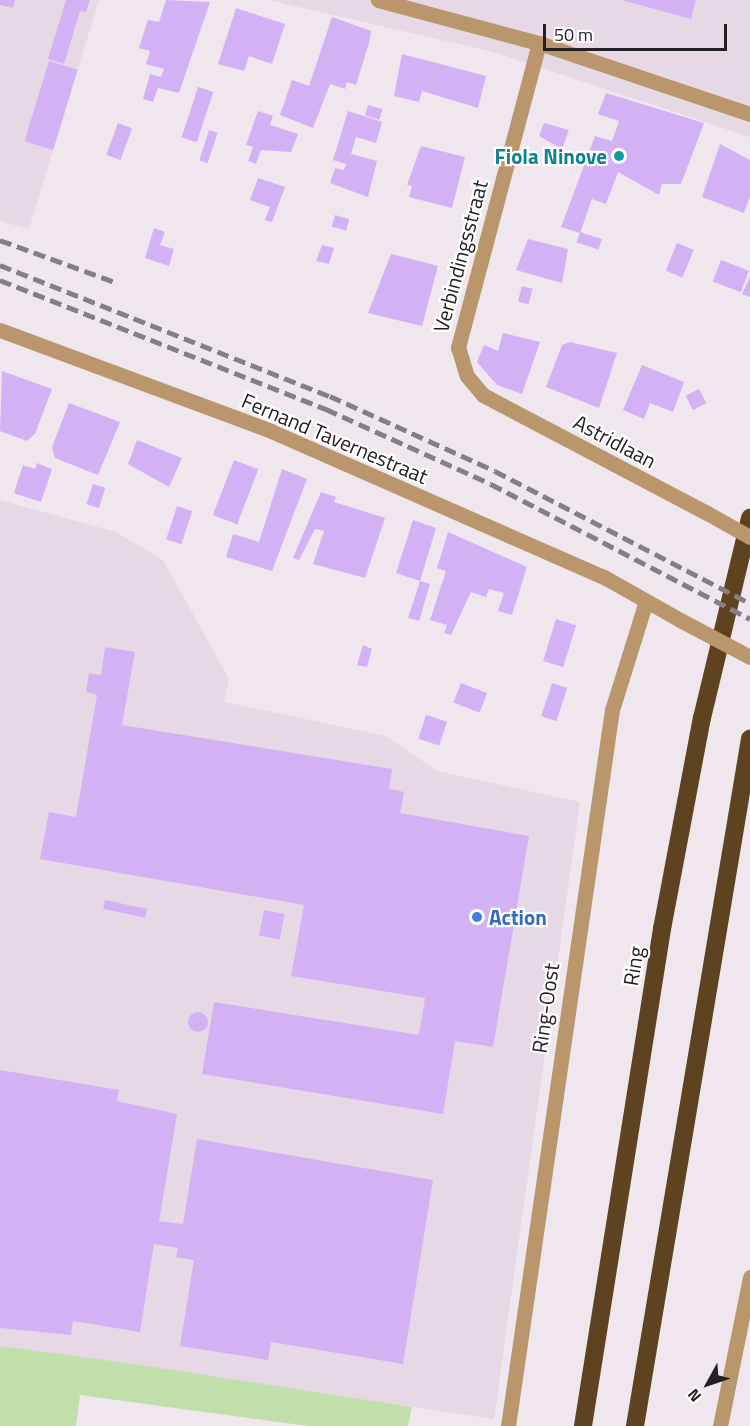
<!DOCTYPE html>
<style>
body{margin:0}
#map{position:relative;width:750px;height:1426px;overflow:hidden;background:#efe6ee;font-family:"Titillium Web",sans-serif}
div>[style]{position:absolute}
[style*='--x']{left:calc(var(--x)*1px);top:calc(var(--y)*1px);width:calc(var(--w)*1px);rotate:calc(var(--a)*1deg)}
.built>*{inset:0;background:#e7d8e6}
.green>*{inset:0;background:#c1dfab}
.building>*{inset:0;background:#d2b2f5;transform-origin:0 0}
.round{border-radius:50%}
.street>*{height:15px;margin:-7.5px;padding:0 7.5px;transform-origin:7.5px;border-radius:7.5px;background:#ba966c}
.highway>*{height:18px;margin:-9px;padding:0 9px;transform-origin:9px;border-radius:9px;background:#5f4320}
.rail>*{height:4.5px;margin-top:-2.25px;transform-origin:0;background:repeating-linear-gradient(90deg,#857f84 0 12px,transparent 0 18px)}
.street-bridge>*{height:15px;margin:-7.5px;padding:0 7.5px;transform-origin:7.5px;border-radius:7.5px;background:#ba966c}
.dots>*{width:16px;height:16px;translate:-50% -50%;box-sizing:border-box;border:3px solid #fff;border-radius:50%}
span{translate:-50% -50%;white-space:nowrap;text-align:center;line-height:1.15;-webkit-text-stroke:4.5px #fff;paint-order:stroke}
.culture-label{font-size:21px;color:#0d838f;font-weight:700}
.right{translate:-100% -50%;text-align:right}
.street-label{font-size:21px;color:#232023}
.shop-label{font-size:21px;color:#366cbe;font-weight:700}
.left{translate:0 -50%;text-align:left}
.north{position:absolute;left:678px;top:1354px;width:60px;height:60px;-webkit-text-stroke:4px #fff;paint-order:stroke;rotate:230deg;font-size:16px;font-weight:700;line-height:24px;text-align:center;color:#232023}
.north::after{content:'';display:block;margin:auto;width:21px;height:27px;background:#232023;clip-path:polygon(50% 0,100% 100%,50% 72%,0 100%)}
.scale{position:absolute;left:543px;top:24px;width:184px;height:27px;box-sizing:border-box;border:3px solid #232023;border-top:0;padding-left:8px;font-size:18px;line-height:21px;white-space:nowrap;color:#232023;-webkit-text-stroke:4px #fff;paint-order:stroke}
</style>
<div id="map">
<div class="built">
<div style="clip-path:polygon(0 0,99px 0,29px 229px,0 221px)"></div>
<div style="clip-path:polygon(268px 0,750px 0,750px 137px,494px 52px)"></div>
<div style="clip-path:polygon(0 500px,116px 532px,163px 560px,229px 679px,224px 702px,386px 736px,437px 771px,580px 802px,494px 1419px,0 1346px)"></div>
</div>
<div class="green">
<div style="clip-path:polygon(0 1346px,134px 1364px,412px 1407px,408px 1426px,308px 1426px,80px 1395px,76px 1426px,0 1426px)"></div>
</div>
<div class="building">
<div style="clip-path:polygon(0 0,15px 0,13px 8px,0 5px)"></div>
<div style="clip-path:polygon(66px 0,90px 0,86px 12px,80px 11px,64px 64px,48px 59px)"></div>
<div style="clip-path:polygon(166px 0,210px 2px,179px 93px,158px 88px,153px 102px,143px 99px,150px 74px,161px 77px,164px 69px,146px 64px,150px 51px,139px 48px,148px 20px,159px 22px)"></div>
<div style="clip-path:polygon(622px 0,696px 0,691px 19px)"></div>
<div style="clip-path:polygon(236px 8px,285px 24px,272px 64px,249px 56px,244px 71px,218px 64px)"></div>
<div style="clip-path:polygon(332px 17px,371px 31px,369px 43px,356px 85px,347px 82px,345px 89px,330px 84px,313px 128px,280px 115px,292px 80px,309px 86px)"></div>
<div style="clip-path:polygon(402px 54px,486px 76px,478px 108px,422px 91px,419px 102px,394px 96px)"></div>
<div style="left:49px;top:61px;width:30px;height:84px;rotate:17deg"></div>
<div style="left:198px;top:87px;width:16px;height:53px;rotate:18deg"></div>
<div style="clip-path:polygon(606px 93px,704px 123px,681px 184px,662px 184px,659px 195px,618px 172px,606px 204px,592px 199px,580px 233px,561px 227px,595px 136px,612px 141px,619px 121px,598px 114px)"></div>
<div style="left:368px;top:105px;width:15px;height:11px;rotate:16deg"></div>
<div style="clip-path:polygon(258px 111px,273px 116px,270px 125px,298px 134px,291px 152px,261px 150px,256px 164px,248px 161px,253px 147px,246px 145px)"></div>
<div style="clip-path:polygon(348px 111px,382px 122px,376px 143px,356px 137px,351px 154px,377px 161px,368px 197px,330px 183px,335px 168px,344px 170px,346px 164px,333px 160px)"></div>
<div style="left:118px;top:123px;width:15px;height:34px;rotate:20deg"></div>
<div style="clip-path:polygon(544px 123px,569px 130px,562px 149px,539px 136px)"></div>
<div style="left:209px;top:130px;width:9px;height:32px;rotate:18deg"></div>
<div style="clip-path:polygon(720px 144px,750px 160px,750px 196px,744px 213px,702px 197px)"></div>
<div style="clip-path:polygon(421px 146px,465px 157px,452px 208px,409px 197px,412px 186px,407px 185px)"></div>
<div style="clip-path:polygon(258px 178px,285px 187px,272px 222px,265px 220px,270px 207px,250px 200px)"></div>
<div style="left:335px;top:215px;width:15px;height:12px;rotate:16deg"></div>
<div style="clip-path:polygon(154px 228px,165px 232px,160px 245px,174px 249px,169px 266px,145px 258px)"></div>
<div style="left:580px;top:232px;width:23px;height:11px;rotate:18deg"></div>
<div style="clip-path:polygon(528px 239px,568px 249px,562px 283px,516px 270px)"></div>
<div style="left:677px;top:243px;width:18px;height:30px;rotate:22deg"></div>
<div style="clip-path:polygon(322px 245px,334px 248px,329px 264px,316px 261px)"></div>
<div style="clip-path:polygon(391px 254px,438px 266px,422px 326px,368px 313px)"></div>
<div style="left:721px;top:260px;width:30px;height:23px;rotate:21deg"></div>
<div style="clip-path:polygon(750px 277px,750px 297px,742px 294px)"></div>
<div style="left:522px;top:286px;width:11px;height:16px;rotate:15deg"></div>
<div style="clip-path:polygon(503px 333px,540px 342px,522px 394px,497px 385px,477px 362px,484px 345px,498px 351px)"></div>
<div style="clip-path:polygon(570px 342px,617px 353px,599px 408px,546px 387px,562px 345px)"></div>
<div style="clip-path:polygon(642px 365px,684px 382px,673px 412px,650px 403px,644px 419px,623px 410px)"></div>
<div style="clip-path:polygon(2px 371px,52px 389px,35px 434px,27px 441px,0 431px)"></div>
<div style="left:699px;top:389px;width:16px;height:15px;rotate:63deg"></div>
<div style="clip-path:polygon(69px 403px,120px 422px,98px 475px,55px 458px,52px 447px)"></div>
<div style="clip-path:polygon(137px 440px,182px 458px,169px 487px,128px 464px)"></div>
<div style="left:234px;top:460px;width:26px;height:59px;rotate:21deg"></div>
<div style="clip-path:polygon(37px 463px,52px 469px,41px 502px,14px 493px,23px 465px,35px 469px)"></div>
<div style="clip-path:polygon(282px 469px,307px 479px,272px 571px,226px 557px,233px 534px,259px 542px)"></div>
<div style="left:93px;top:484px;width:13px;height:21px;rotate:18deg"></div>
<div style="clip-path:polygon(321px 492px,336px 497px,334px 502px,385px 518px,365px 578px,313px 564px,324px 531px,315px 529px,299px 560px,293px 558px)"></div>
<div style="left:177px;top:506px;width:16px;height:35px;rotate:18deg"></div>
<div style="clip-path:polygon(413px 520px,436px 528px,420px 581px,430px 584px,419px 621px,408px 618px,420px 581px,396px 573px)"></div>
<div style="clip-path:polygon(448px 532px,527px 567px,512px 615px,498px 611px,504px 593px,489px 589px,486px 597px,471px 592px,451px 635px,444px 633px,447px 625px,430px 620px,446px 571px,437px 568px)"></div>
<div style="left:556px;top:619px;width:21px;height:44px;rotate:17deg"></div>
<div style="clip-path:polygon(363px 645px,372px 649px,367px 667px,357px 665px)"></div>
<div style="clip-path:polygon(105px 647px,135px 652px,122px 725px,392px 769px,389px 789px,404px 792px,400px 813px,529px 836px,493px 1047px,455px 1041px,443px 1114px,202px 1074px,214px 1002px,419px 1035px,425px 998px,291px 976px,304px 905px,40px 859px,49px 812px,76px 817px,97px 695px,86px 692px,89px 673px,101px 675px)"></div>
<div style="left:461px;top:683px;width:28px;height:21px;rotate:21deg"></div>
<div style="left:552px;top:683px;width:16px;height:35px;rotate:18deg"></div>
<div style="left:426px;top:715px;width:22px;height:25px;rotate:18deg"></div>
<div style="left:105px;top:900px;width:43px;height:9px;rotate:12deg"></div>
<div style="left:264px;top:910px;width:21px;height:26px;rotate:11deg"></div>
<div class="round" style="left:188px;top:1012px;width:20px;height:20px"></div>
<div style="clip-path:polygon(0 1070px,119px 1090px,117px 1101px,177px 1114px,159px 1221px,183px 1224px,197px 1139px,433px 1180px,403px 1364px,271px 1342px,268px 1360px,180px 1346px,194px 1260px,176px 1257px,178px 1248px,154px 1244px,140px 1332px,73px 1321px,71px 1335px,0 1328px)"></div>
</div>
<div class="street">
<div style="--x:378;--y:0;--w:167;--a:15"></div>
<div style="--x:539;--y:43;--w:223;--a:18.6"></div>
<div style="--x:539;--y:43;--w:315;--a:104.9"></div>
<div style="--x:458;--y:347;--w:30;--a:73"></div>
<div style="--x:467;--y:376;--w:25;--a:50"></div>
<div style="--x:483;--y:395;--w:253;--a:27.8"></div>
<div style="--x:0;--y:330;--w:289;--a:20.4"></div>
<div style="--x:271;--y:431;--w:364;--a:23.7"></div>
<div style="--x:604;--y:577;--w:87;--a:29.5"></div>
<div style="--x:508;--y:1426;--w:724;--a:-81.74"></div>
<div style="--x:612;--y:710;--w:114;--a:-72.7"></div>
<div style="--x:720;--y:1426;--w:152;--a:-78.6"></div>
</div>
<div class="highway">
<div style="--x:583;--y:1426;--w:503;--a:-80.97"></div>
<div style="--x:662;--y:929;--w:215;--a:-79.3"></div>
<div style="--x:702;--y:718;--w:206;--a:-76.5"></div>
<div style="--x:635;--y:1426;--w:697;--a:-80.5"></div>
</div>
<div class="rail">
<div style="--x:0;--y:240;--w:122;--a:20.1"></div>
<div style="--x:0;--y:265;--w:355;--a:21.7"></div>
<div style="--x:330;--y:396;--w:181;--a:24.4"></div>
<div style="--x:495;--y:471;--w:287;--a:27.4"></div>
<div style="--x:0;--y:280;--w:351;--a:21.6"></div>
<div style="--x:326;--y:409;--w:181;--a:24.4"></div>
<div style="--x:491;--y:484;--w:292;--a:27.5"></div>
</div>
<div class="street-bridge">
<div style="--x:707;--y:513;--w:49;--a:29.2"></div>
<div style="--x:680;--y:620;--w:79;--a:27.9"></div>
</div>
<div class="dots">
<div style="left:619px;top:156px;background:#0f9aa8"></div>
<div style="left:477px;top:917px;background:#3f7fe0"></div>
</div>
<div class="culture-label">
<span class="right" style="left:607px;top:156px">Fiola Ninove</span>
</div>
<div class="street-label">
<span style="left:460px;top:256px;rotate:-75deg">Verbindingsstraat</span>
<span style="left:335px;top:438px;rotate:23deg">Fernand Tavernestraat</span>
<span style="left:615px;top:441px;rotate:28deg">Astridlaan</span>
<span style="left:633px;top:966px;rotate:-81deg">Ring</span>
<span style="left:545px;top:1008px;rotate:-82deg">Ring-Oost</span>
</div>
<div class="shop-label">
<span class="left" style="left:489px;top:917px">Action</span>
</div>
<div class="north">N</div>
<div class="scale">50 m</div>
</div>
